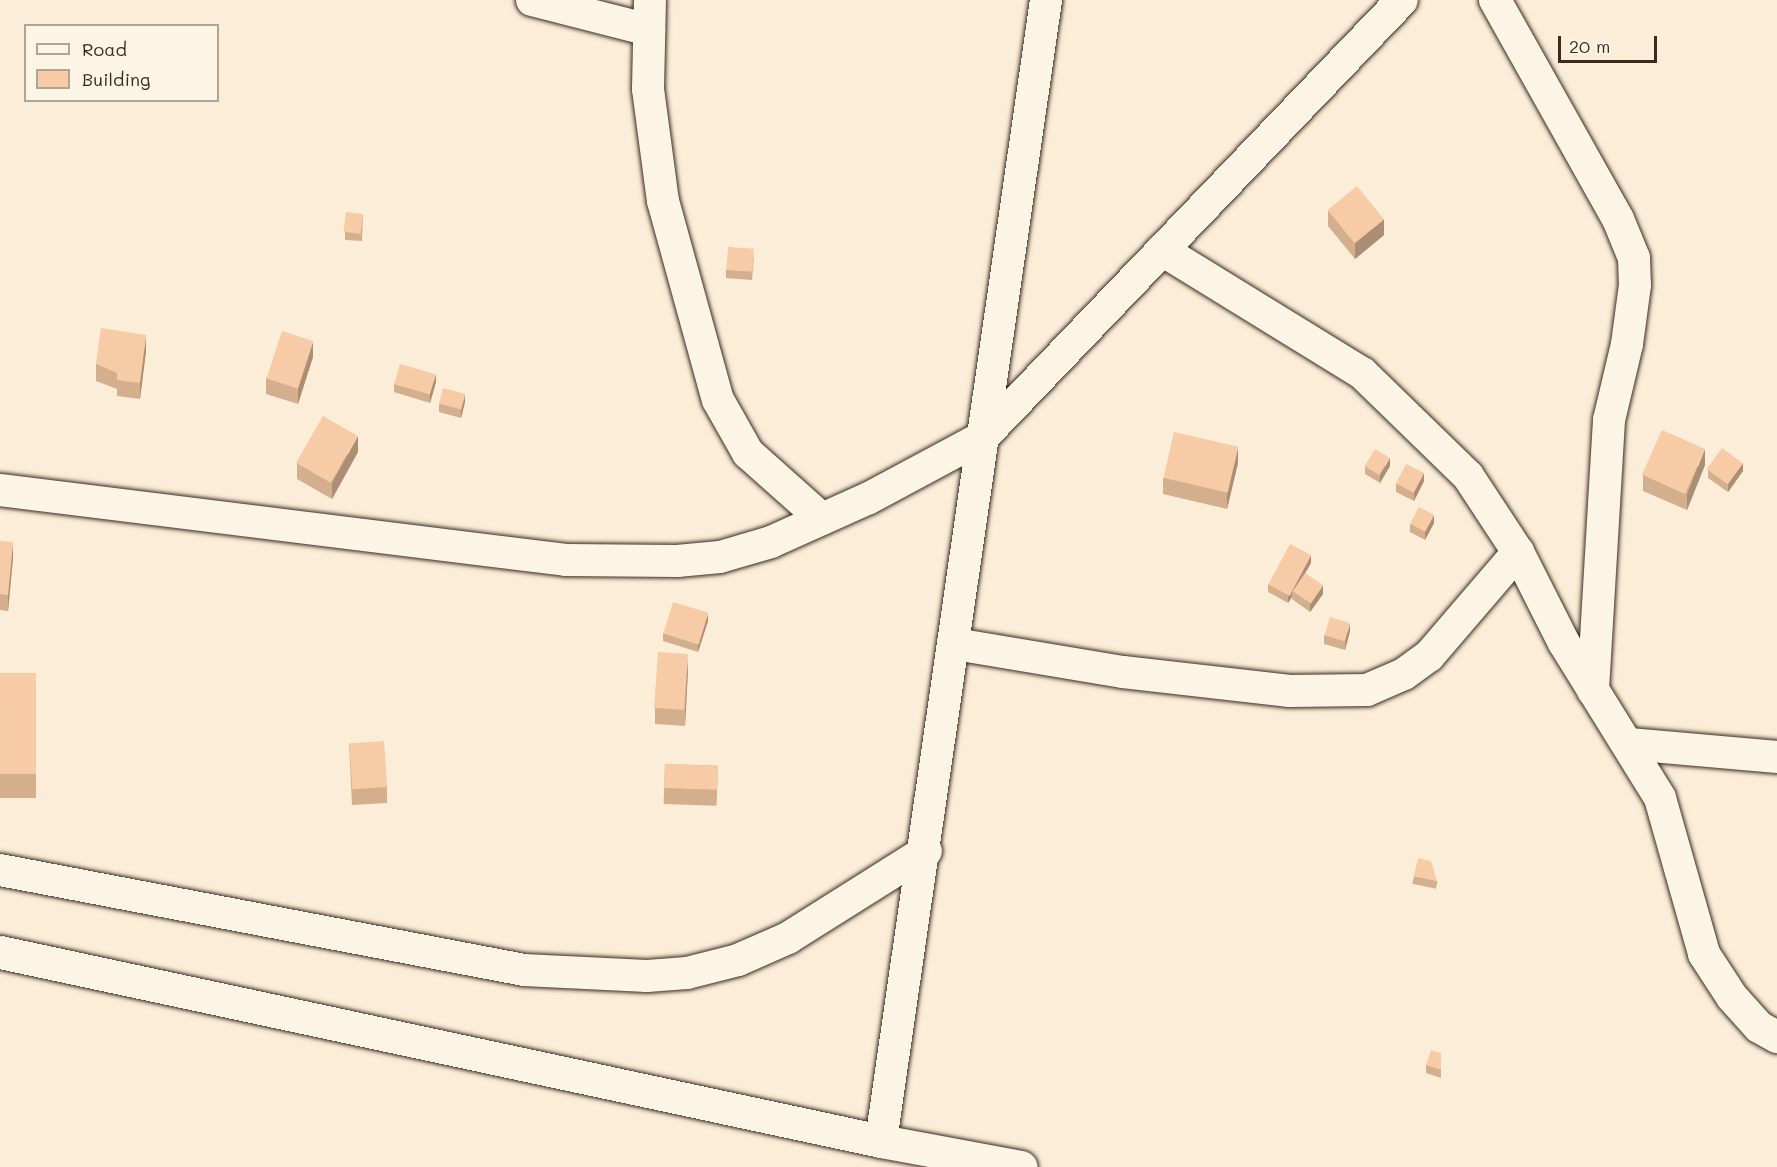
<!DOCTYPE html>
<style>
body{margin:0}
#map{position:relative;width:1777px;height:1167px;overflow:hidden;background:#fbedd8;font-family:Mali,sans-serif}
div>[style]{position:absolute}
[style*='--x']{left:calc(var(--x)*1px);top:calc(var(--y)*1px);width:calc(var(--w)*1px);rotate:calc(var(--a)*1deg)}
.roads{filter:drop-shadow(0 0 2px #3b2a1e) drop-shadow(0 0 2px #3b2a1e)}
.minor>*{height:32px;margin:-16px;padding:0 16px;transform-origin:16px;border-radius:16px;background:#fcf5e5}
.secondary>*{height:33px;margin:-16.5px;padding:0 16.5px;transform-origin:16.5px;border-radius:16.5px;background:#fcf5e5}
.wall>*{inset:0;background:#d4af8e;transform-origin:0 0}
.shaded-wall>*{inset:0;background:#ac8e74}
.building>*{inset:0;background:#f6cba5;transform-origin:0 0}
span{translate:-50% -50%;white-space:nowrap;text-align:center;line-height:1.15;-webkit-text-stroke:5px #fcf5e5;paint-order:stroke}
.legend{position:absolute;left:24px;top:24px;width:195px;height:78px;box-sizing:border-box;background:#fcf5e5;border:2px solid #afa495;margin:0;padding:8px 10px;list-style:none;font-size:18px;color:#3b2a1e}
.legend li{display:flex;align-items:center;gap:12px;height:30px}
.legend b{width:30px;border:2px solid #afa495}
.scale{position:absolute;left:1558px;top:36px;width:99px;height:27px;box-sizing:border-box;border:3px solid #3b2a1e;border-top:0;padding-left:8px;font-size:18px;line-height:21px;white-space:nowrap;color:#3b2a1e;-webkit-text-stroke:4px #fcf5e5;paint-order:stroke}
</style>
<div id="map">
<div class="roads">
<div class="minor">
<div style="--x:532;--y:0;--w:121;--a:14.4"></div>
<div style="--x:650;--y:0;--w:89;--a:91.3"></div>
<div style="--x:648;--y:89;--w:113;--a:82.4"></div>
<div style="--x:663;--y:201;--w:206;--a:74.6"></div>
<div style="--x:718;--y:400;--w:61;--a:60.5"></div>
<div style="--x:748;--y:453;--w:99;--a:41.7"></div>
<div style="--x:1495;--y:0;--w:251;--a:60.7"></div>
<div style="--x:1618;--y:219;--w:42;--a:67.7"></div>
<div style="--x:1634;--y:258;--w:27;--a:88"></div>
<div style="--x:1635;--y:285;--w:60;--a:97.7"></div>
<div style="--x:1627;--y:344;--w:78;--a:103.3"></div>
<div style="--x:1609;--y:420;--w:271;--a:93.4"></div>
<div style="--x:1162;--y:250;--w:235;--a:31.6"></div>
<div style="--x:1362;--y:373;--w:148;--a:44.2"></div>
<div style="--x:1468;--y:476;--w:91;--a:56.7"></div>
<div style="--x:1518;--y:552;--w:102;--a:63.2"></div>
<div style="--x:1564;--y:643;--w:182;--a:58.2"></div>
<div style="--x:1660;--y:798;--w:162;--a:74.2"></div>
<div style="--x:1704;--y:954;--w:51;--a:56.9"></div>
<div style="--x:1732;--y:997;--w:40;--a:48"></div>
<div style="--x:1759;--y:1027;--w:21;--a:29"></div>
<div style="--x:0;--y:490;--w:570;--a:7.05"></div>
<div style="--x:566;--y:560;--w:111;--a:0.5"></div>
<div style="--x:677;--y:561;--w:43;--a:-5.3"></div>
<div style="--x:720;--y:557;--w:53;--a:-16.4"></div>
<div style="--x:771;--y:542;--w:107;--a:-24.2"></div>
<div style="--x:869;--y:498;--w:129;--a:-28.2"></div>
<div style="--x:983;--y:437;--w:605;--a:-46.2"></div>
<div style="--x:955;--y:644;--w:170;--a:9.5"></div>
<div style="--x:1123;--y:672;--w:168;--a:6.5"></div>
<div style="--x:1290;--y:691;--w:77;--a:-0.7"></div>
<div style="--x:1367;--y:690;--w:40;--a:-23.4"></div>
<div style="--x:1404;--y:674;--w:31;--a:-36"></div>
<div style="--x:1429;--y:656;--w:137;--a:-49.4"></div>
<div style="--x:1629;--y:744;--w:149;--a:5"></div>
<div style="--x:0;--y:870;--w:533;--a:10.8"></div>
<div style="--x:524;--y:970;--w:123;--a:2.8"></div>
<div style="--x:647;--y:976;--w:40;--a:-4.3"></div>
<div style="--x:687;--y:973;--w:53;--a:-14.3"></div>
<div style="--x:738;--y:960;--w:55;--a:-23.7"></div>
<div style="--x:788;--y:938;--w:163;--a:-32.2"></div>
<div style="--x:881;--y:1141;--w:1153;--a:-81.77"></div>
</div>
<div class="secondary">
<div style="--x:0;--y:952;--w:901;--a:12.11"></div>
<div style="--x:881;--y:1141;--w:142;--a:10.5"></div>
</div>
</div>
<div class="wall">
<div style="clip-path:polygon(1328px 210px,1384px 235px,1355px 259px,1328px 226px)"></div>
<div style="clip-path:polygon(363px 214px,362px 241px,345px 240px,345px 232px)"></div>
<div style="clip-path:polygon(754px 257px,752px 280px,726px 278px,726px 270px)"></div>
<div style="clip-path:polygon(146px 351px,140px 399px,117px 396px,117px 389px,96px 381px,96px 364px)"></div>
<div style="clip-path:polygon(313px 357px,298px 404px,266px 394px,266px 378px)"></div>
<div style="clip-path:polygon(436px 382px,430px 403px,394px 392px,394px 384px)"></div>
<div style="clip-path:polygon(465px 402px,461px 418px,439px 412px,439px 404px)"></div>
<div style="clip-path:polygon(358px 452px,332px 499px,297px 479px,297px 463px)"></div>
<div style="clip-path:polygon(1238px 463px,1227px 509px,1163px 494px,1163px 478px)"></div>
<div style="clip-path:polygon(1705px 465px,1687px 510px,1643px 491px,1643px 475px)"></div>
<div style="clip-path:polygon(1365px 466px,1390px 466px,1380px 483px,1365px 474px)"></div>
<div style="clip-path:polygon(1708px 470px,1743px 471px,1728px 492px,1708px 478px)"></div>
<div style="clip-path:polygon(1424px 481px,1414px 501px,1396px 492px,1396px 484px)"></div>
<div style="clip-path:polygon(1434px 523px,1425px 540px,1410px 532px,1410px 524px)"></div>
<div style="clip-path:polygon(0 541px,13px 558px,8px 611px,0 610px)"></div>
<div style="clip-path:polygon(1311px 563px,1305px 573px,1323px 594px,1310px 612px,1292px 599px,1292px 597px,1288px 603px,1268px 592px,1268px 584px)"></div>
<div style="clip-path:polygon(708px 621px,698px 652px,663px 641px,663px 633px)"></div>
<div style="clip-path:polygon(1350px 631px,1345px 650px,1324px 644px,1324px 635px)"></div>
<div style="clip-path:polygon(688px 670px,685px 726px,655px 724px,655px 708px)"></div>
<div style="left:0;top:673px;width:36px;height:125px"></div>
<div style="clip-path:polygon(349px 743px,387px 787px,387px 803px,352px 805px)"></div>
<div style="left:665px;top:764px;width:53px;height:40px;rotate:2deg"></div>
<div style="left:1414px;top:876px;width:24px;height:8px;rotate:12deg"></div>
<div style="clip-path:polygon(1441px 1053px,1441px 1078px,1426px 1073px,1426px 1065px)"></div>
</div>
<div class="shaded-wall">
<div style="clip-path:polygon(1384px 219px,1384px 235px,1355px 259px,1355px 243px)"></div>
<div style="clip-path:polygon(146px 335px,146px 351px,140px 399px,140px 383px)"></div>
<div style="clip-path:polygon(313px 341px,313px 357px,298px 404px,298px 388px)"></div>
<div style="clip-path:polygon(436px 374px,436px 382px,430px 403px,430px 394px)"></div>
<div style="clip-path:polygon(465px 394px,465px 402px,461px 418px,461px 410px)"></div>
<div style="clip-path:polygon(358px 436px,358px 452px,332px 499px,332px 483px)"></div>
<div style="clip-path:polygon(1238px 447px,1238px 463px,1227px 509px,1227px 493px)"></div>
<div style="clip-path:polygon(1705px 449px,1705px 465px,1687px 510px,1687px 494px)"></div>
<div style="clip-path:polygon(1390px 458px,1390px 466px,1380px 483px,1380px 475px)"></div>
<div style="clip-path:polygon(1743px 463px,1743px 471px,1728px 492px,1728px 484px)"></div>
<div style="clip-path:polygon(1424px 473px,1424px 481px,1414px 501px,1414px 492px)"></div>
<div style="clip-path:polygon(1434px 515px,1434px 523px,1425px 540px,1425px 532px)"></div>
<div style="clip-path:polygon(13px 542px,13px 558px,8px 611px,8px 595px)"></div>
<div style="clip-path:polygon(1311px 555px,1311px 563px,1294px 593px,1292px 591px,1292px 597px,1288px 603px,1288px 595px)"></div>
<div style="clip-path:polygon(1323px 585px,1323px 594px,1310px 612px,1310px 604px)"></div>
<div style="clip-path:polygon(708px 613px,708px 621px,698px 652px,698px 644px)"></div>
<div style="clip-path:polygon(1350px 623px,1350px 631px,1345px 650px,1345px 642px)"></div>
<div style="clip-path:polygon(688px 654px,688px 670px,685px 726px,685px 710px)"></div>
</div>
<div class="building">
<div style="left:1357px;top:186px;width:43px;height:38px;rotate:51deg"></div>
<div style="left:346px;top:212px;width:17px;height:20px;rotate:7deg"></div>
<div style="left:728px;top:247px;width:26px;height:23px;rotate:4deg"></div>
<div style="clip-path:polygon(101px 328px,146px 335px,140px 383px,117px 380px,117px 373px,96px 364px)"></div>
<div style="left:282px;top:331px;width:33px;height:50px;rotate:18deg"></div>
<div style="left:400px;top:364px;width:37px;height:21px;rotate:16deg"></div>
<div style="left:443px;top:388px;width:23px;height:16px;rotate:15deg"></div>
<div style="left:323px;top:416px;width:40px;height:54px;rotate:30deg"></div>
<div style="left:1662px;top:430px;width:47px;height:49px;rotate:24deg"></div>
<div style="left:1174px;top:432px;width:66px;height:47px;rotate:13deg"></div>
<div style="left:1722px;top:448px;width:26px;height:26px;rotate:36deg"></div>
<div style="left:1375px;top:449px;width:17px;height:20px;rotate:31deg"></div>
<div style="left:1406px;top:464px;width:20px;height:22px;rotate:27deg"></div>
<div style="left:1419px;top:507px;width:17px;height:19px;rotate:28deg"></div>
<div style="clip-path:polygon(0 541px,13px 542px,8px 595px,0 594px)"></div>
<div style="left:1290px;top:544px;width:24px;height:46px;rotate:28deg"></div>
<div style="left:1305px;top:573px;width:22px;height:22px;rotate:34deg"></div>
<div style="left:673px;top:602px;width:37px;height:33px;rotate:17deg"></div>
<div style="left:1330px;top:617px;width:21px;height:19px;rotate:17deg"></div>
<div style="left:658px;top:652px;width:30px;height:56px;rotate:4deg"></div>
<div style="left:0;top:673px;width:36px;height:101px"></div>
<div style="left:384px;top:741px;width:46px;height:35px;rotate:86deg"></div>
<div style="left:665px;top:764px;width:53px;height:24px;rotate:2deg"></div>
<div style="clip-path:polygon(1418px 858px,1431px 861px,1437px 881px,1414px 876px)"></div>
<div style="clip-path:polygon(1431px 1050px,1441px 1053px,1441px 1070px,1426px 1065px)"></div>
</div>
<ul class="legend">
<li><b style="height:8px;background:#fcf5e5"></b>Road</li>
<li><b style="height:16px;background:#f6cba5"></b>Building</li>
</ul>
<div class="scale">20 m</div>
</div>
